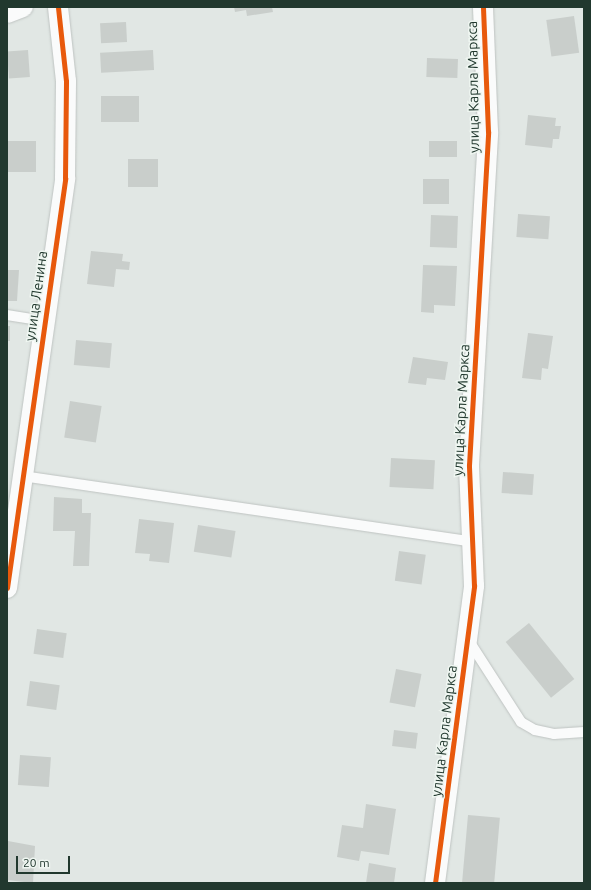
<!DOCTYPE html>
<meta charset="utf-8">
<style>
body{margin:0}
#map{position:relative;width:591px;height:890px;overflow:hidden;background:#e1e7e4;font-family:Ubuntu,sans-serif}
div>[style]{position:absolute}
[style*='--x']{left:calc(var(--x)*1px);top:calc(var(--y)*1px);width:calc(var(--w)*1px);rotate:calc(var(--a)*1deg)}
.building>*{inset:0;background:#c9cecb;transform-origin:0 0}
.roads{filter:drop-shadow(0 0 1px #bec3c1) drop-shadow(0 0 1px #bec3c1)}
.service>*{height:10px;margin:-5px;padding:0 5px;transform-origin:5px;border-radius:5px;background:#fafbfb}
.minor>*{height:20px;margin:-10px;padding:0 10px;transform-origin:10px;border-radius:10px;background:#fafbfb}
.cycleway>*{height:5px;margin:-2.5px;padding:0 2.5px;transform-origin:2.5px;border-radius:2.5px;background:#e8590c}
span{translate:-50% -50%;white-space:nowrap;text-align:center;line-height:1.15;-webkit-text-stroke:3px #eff6f1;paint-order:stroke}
.street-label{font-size:14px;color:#21382e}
.frame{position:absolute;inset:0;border:8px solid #21382e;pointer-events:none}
.scale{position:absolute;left:16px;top:856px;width:54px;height:18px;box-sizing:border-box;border:2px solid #21382e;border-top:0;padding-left:5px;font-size:12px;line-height:14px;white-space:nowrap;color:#21382e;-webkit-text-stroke:3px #eff6f1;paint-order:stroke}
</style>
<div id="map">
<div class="building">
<div style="clip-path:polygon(234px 7px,272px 7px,273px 12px,247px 16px,246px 10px,235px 12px)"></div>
<div style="left:574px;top:16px;width:37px;height:28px;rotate:82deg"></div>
<div style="left:126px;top:22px;width:20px;height:26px;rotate:87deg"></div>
<div style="left:28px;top:50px;width:27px;height:21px;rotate:86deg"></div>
<div style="left:153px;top:50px;width:20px;height:53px;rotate:87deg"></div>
<div style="left:427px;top:58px;width:31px;height:19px;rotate:2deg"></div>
<div style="left:101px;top:96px;width:38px;height:26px"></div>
<div style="clip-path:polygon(528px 115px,556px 118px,555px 126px,561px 126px,559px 139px,553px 139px,552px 148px,525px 145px)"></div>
<div style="left:7px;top:141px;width:29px;height:31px"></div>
<div style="left:457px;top:141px;width:16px;height:28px;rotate:90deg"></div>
<div style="left:128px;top:159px;width:30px;height:28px"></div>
<div style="left:423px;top:179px;width:26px;height:25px"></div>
<div style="left:518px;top:214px;width:32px;height:23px;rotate:4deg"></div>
<div style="left:431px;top:215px;width:27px;height:32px;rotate:2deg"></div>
<div style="clip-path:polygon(91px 251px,123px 254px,122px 261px,130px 262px,129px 270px,116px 269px,114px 287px,87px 284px)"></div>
<div style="clip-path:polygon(423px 265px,457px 266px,455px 306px,434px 305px,434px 313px,421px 312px)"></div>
<div style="clip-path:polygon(7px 270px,19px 270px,17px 301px,7px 301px)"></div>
<div style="left:7px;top:326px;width:3px;height:15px"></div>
<div style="clip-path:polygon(528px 333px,553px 336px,548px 369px,542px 368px,541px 380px,522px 378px)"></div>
<div style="left:76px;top:340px;width:36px;height:25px;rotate:5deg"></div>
<div style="clip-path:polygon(413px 357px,448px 362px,445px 380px,427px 378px,426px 385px,408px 383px)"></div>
<div style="left:70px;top:401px;width:32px;height:37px;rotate:9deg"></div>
<div style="left:391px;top:458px;width:44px;height:29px;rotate:3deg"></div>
<div style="left:503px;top:472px;width:31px;height:21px;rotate:4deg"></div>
<div style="clip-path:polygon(54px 497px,82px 499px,82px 513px,91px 513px,89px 566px,73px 566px,75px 531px,53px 531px)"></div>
<div style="clip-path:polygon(139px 519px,174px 523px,169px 563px,149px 561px,150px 554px,135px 553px)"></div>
<div style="left:198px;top:525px;width:38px;height:27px;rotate:9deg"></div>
<div style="left:399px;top:551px;width:27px;height:30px;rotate:8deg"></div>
<div style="left:529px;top:623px;width:72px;height:30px;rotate:51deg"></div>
<div style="left:37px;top:629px;width:30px;height:25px;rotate:8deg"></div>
<div style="left:396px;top:669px;width:26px;height:34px;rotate:11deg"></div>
<div style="left:30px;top:681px;width:30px;height:25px;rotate:8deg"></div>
<div style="left:394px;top:730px;width:24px;height:16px;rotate:7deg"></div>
<div style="left:20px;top:755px;width:31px;height:30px;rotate:4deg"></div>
<div style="clip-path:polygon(366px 804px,396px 809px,389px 855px,361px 851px,359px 861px,337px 857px,342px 825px,363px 828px)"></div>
<div style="left:468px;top:815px;width:32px;height:68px;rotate:5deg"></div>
<div style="clip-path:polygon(8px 841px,35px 846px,33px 883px,7px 880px)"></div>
<div style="clip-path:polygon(369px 863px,396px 868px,394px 883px,366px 883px)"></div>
</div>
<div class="roads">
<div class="service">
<div style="--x:7;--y:315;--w:37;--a:9"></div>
<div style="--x:22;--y:476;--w:456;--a:8.3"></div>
<div style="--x:469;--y:641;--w:96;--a:57.3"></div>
<div style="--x:521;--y:722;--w:16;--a:30"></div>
<div style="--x:535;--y:730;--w:19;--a:12"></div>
<div style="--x:554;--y:734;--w:30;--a:-4"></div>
</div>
<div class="minor">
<div style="--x:7;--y:13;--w:17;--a:-21"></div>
<div style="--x:7;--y:588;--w:414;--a:-81.9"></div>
<div style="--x:65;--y:178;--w:97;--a:-89.4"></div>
<div style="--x:66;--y:81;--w:74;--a:-96.2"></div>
<div style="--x:435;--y:883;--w:300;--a:-82.5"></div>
<div style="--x:474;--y:586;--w:121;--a:-92.4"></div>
<div style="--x:469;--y:465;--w:334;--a:-86.7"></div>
<div style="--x:488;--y:132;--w:125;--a:-92.3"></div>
</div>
</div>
<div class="cycleway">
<div style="--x:7;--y:588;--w:414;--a:-81.9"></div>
<div style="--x:65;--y:178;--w:97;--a:-89.4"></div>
<div style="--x:66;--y:81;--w:74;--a:-96.2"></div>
<div style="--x:435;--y:883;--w:300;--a:-82.5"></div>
<div style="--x:474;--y:586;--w:121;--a:-92.4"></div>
<div style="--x:469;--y:465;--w:334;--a:-86.7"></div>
<div style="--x:488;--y:132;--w:125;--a:-92.3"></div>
</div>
<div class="street-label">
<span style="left:473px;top:87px;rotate:-91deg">улица Карла Маркса</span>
<span style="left:36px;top:296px;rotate:-82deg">улица Ленина</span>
<span style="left:461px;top:410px;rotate:-87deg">улица Карла Маркса</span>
<span style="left:444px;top:731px;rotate:-83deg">улица Карла Маркса</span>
</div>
<div class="frame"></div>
<div class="scale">20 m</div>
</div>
